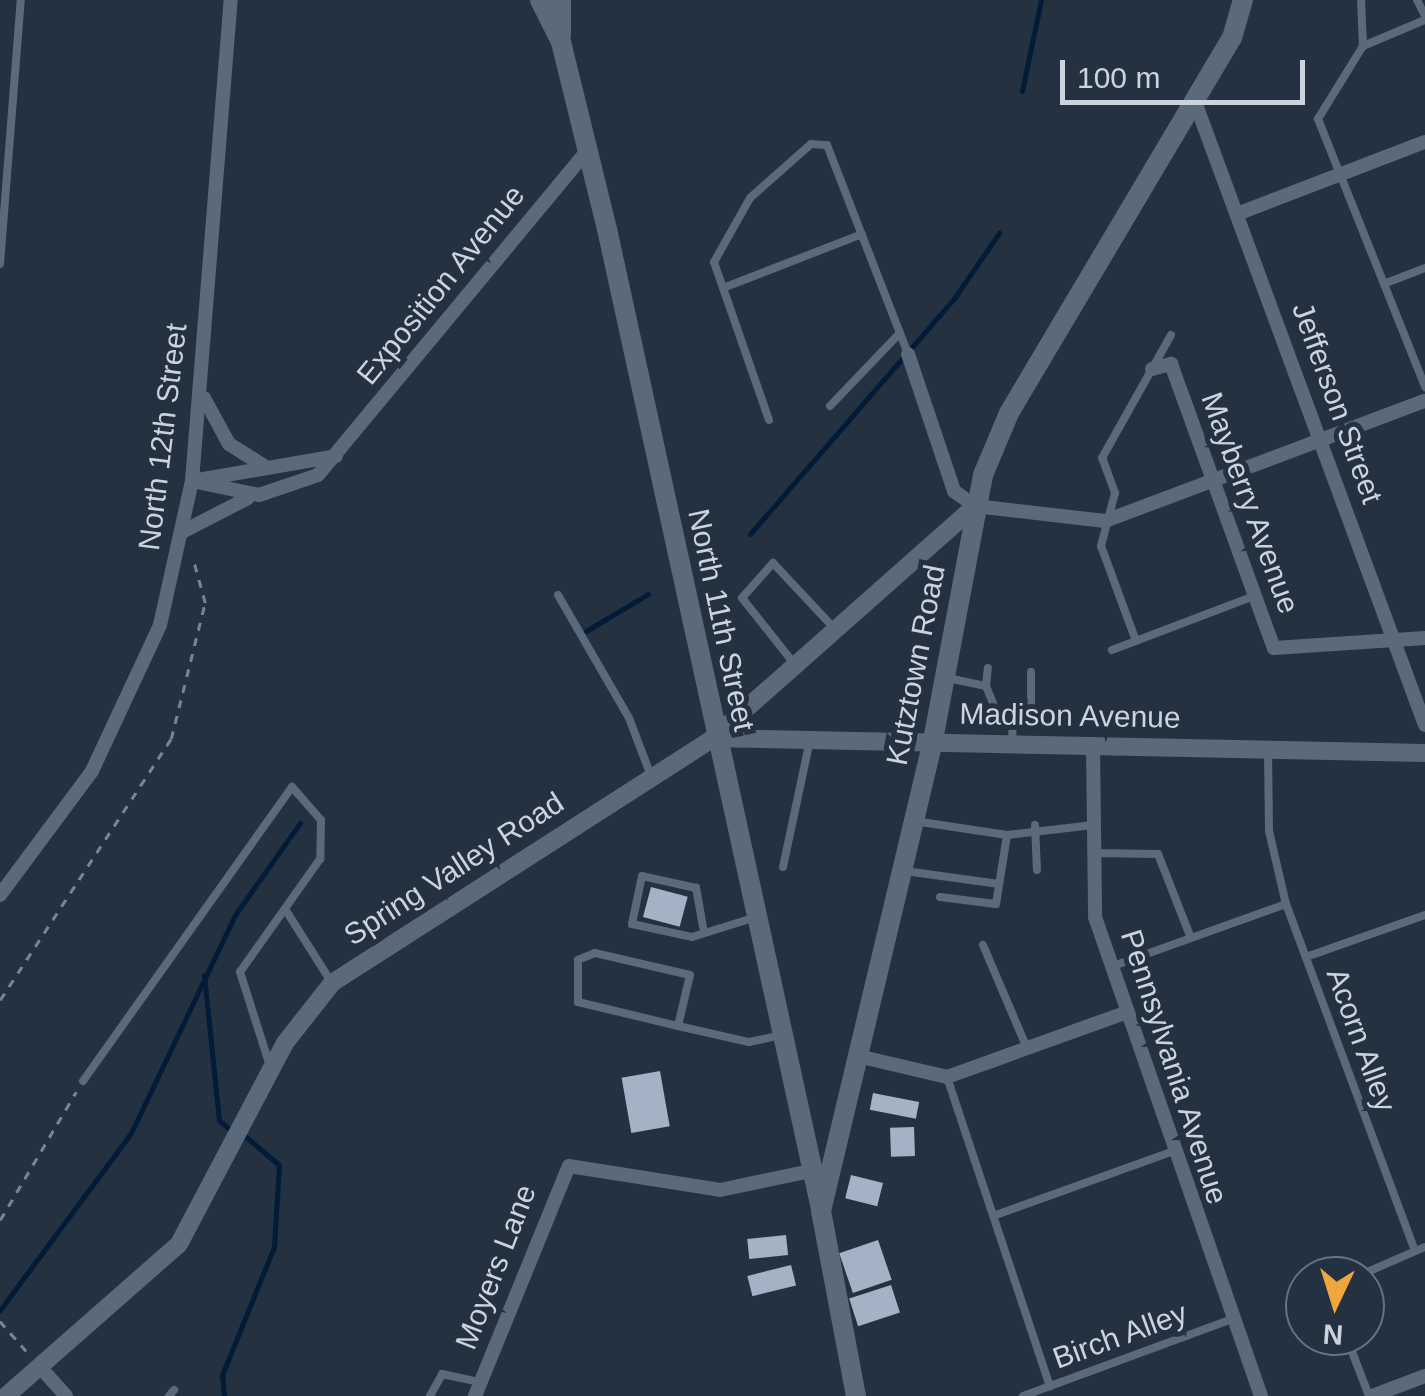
<!DOCTYPE html>
<style>
body{margin:0}
#map{position:relative;width:1425px;height:1396px;overflow:hidden;background:#243140;font-family:Helvetica,sans-serif}
div>[style]{position:absolute}
[style*='--x']{left:calc(var(--x)*1px);top:calc(var(--y)*1px);width:calc(var(--w)*1px);rotate:calc(var(--a)*1deg)}
.stream>*{height:5px;margin:-2.5px;padding:0 2.5px;transform-origin:2.5px;border-radius:2.5px;background:#021b37}
.building>*{inset:0;background:#a3b2c5;transform-origin:0 0}
.path>*{height:2.5px;margin-top:-1.25px;transform-origin:0;background:repeating-linear-gradient(90deg,#798490 0 8px,transparent 0 16px)}
.service>*{height:8px;margin:-4px;padding:0 4px;transform-origin:4px;border-radius:4px;background:#5b6a7b}
.minor>*{height:14px;margin:-7px;padding:0 7px;transform-origin:7px;border-radius:7px;background:#5b6a7b}
.tertiary>*{height:18px;margin:-9px;padding:0 9px;transform-origin:9px;border-radius:9px;background:#5b6a7b}
.secondary>*{height:20px;margin:-10px;padding:0 10px;transform-origin:10px;border-radius:10px;background:#5b6a7b}
span{translate:-50% -50%;white-space:nowrap;text-align:center;line-height:1.15;-webkit-text-stroke:10px #243140;paint-order:stroke}
.street-label{font-size:30px;color:#cbd4dd}
.north{position:absolute;left:1285px;top:1256px;width:100px;height:100px;box-sizing:border-box;background:#243140;border:2px solid #67727f;border-radius:50%;rotate:184deg;font-size:28px;font-weight:700;line-height:40px;text-align:center;color:#cbd4dd}
.north::after{content:'';display:block;margin:auto;width:35px;height:45px;background:#efa73d;clip-path:polygon(50% 0,100% 100%,50% 72%,0 100%)}
.scale{position:absolute;left:1060px;top:60px;width:245px;height:45px;box-sizing:border-box;border:5px solid #cbd4dd;border-top:0;padding-left:12px;font-size:30px;line-height:35px;white-space:nowrap;color:#cbd4dd;-webkit-text-stroke:8px #243140;paint-order:stroke}
</style>
<div id="map">
<div class="stream">
<div style="--x:1022;--y:91;--w:93;--a:-78.2"></div>
<div style="--x:750;--y:534;--w:313;--a:-49.1"></div>
<div style="--x:955;--y:297;--w:78;--a:-55.5"></div>
<div style="--x:586;--y:631;--w:72;--a:-30.8"></div>
<div style="--x:204;--y:975;--w:146;--a:84.1"></div>
<div style="--x:219;--y:1120;--w:15;--a:42"></div>
<div style="--x:0;--y:1310;--w:220;--a:-53.5"></div>
<div style="--x:131;--y:1133;--w:242;--a:-64.5"></div>
<div style="--x:235;--y:915;--w:113;--a:-54.8"></div>
<div style="--x:224;--y:1396;--w:21;--a:-95"></div>
<div style="--x:222;--y:1375;--w:138;--a:-67.9"></div>
<div style="--x:274;--y:1247;--w:82;--a:-86.5"></div>
<div style="--x:279;--y:1165;--w:43;--a:-139.7"></div>
</div>
<div class="building">
<div style="left:651px;top:887px;width:38px;height:31px;rotate:15deg"></div>
<div style="left:660px;top:1071px;width:56px;height:39px;rotate:80deg"></div>
<div style="left:873px;top:1093px;width:47px;height:17px;rotate:11deg"></div>
<div style="left:914px;top:1127px;width:29px;height:24px;rotate:88deg"></div>
<div style="left:851px;top:1175px;width:33px;height:24px;rotate:14deg"></div>
<div style="left:786px;top:1235px;width:20px;height:39px;rotate:84deg"></div>
<div style="left:878px;top:1240px;width:42px;height:41px;rotate:71deg"></div>
<div style="left:791px;top:1265px;width:21px;height:45px;rotate:76deg"></div>
<div style="left:891px;top:1285px;width:29px;height:44px;rotate:72deg"></div>
</div>
<div class="path">
<div style="--x:0;--y:1000;--w:312;--a:-56.8"></div>
<div style="--x:171;--y:739;--w:140;--a:-76"></div>
<div style="--x:205;--y:603;--w:46;--a:-105.3"></div>
<div style="--x:0;--y:1220;--w:149;--a:-59.3"></div>
<div style="--x:0;--y:1321;--w:44;--a:48.7"></div>
</div>
<div class="service">
<div style="--x:1361;--y:0;--w:46;--a:87.5"></div>
<div style="--x:1363;--y:46;--w:86;--a:121.7"></div>
<div style="--x:1318;--y:119;--w:289;--a:68.2"></div>
<div style="--x:1417;--y:0;--w:18;--a:63"></div>
<div style="--x:1363;--y:46;--w:67;--a:-22.8"></div>
<div style="--x:0;--y:264;--w:265;--a:-85.5"></div>
<div style="--x:1386;--y:283;--w:42;--a:-21"></div>
<div style="--x:723;--y:288;--w:149;--a:-21.2"></div>
<div style="--x:830;--y:406;--w:101;--a:-46.2"></div>
<div style="--x:769;--y:420;--w:167;--a:-109.2"></div>
<div style="--x:714;--y:262;--w:73;--a:-60.6"></div>
<div style="--x:750;--y:198;--w:81;--a:-41.5"></div>
<div style="--x:811;--y:144;--w:16;--a:4"></div>
<div style="--x:827;--y:145;--w:224;--a:68.8"></div>
<div style="--x:558;--y:595;--w:142;--a:60"></div>
<div style="--x:629;--y:718;--w:62;--a:69.2"></div>
<div style="--x:1136;--y:641;--w:101;--a:-110.2"></div>
<div style="--x:1101;--y:546;--w:55;--a:-75.2"></div>
<div style="--x:1115;--y:493;--w:37;--a:-110"></div>
<div style="--x:1102;--y:458;--w:141;--a:-60.7"></div>
<div style="--x:1112;--y:650;--w:152;--a:-20.8"></div>
<div style="--x:792;--y:661;--w:80;--a:-128.4"></div>
<div style="--x:742;--y:598;--w:47;--a:-48.5"></div>
<div style="--x:773;--y:563;--w:88;--a:46.8"></div>
<div style="--x:948;--y:678;--w:39;--a:12"></div>
<div style="--x:986;--y:686;--w:27;--a:68"></div>
<div style="--x:996;--y:711;--w:19;--a:28"></div>
<div style="--x:986;--y:686;--w:18;--a:-84"></div>
<div style="--x:1012;--y:743;--w:23;--a:-88"></div>
<div style="--x:1013;--y:720;--w:19;--a:-16"></div>
<div style="--x:1031;--y:715;--w:43;--a:-90"></div>
<div style="--x:1268;--y:750;--w:81;--a:89.3"></div>
<div style="--x:1269;--y:831;--w:75;--a:76.9"></div>
<div style="--x:1286;--y:904;--w:370;--a:69.6"></div>
<div style="--x:914;--y:821;--w:94;--a:8.6"></div>
<div style="--x:1035;--y:825;--w:45;--a:87.5"></div>
<div style="--x:1093;--y:853;--w:65;--a:0.9"></div>
<div style="--x:1158;--y:854;--w:90;--a:68.6"></div>
<div style="--x:783;--y:867;--w:130;--a:-78"></div>
<div style="--x:905;--y:871;--w:95;--a:7.9"></div>
<div style="--x:940;--y:897;--w:56;--a:7.1"></div>
<div style="--x:996;--y:904;--w:70;--a:-80.9"></div>
<div style="--x:1007;--y:835;--w:87;--a:-6.6"></div>
<div style="--x:285;--y:909;--w:88;--a:57.6"></div>
<div style="--x:703;--y:927;--w:40;--a:-100"></div>
<div style="--x:696;--y:888;--w:55;--a:-167.5"></div>
<div style="--x:642;--y:876;--w:49;--a:101.8"></div>
<div style="--x:632;--y:924;--w:61;--a:12.2"></div>
<div style="--x:692;--y:937;--w:64;--a:-17.3"></div>
<div style="--x:983;--y:945;--w:112;--a:66.9"></div>
<div style="--x:1306;--y:957;--w:126;--a:-19.4"></div>
<div style="--x:1113;--y:966;--w:184;--a:-19.7"></div>
<div style="--x:678;--y:1026;--w:52;--a:-76.8"></div>
<div style="--x:690;--y:975;--w:98;--a:-167"></div>
<div style="--x:595;--y:953;--w:18;--a:158"></div>
<div style="--x:578;--y:960;--w:42;--a:90"></div>
<div style="--x:578;--y:1002;--w:103;--a:13.5"></div>
<div style="--x:678;--y:1026;--w:73;--a:12.7"></div>
<div style="--x:749;--y:1042;--w:33;--a:-12"></div>
<div style="--x:947;--y:1077;--w:326;--a:71.6"></div>
<div style="--x:83;--y:1081;--w:361;--a:-54.6"></div>
<div style="--x:292;--y:787;--w:44;--a:48.7"></div>
<div style="--x:321;--y:820;--w:39;--a:91"></div>
<div style="--x:320;--y:859;--w:138;--a:125.3"></div>
<div style="--x:240;--y:972;--w:99;--a:72.3"></div>
<div style="--x:996;--y:1215;--w:186;--a:-19.8"></div>
<div style="--x:1358;--y:1276;--w:73;--a:-23.4"></div>
<div style="--x:1346;--y:1336;--w:64;--a:69"></div>
<div style="--x:169;--y:1396;--w:8;--a:-50"></div>
<div style="--x:430;--y:1396;--w:25;--a:-61"></div>
<div style="--x:442;--y:1374;--w:40;--a:12"></div>
<div style="--x:1023;--y:1396;--w:223;--a:-20.2"></div>
</div>
<div class="minor">
<div style="--x:1195;--y:102;--w:664;--a:69.74"></div>
<div style="--x:1237;--y:214;--w:201;--a:-21"></div>
<div style="--x:908;--y:354;--w:145;--a:71.4"></div>
<div style="--x:954;--y:491;--w:26;--a:36"></div>
<div style="--x:975;--y:506;--w:131;--a:6.6"></div>
<div style="--x:1105;--y:521;--w:342;--a:-20.6"></div>
<div style="--x:1152;--y:369;--w:20;--a:-15"></div>
<div style="--x:1171;--y:364;--w:302;--a:70.1"></div>
<div style="--x:1274;--y:648;--w:151;--a:-3.8"></div>
<div style="--x:204;--y:398;--w:52;--a:61.5"></div>
<div style="--x:229;--y:444;--w:40;--a:32"></div>
<div style="--x:192;--y:481;--w:68;--a:11.8"></div>
<div style="--x:259;--y:495;--w:62;--a:-18.7"></div>
<div style="--x:318;--y:475;--w:423;--a:-50.3"></div>
<div style="--x:192;--y:481;--w:146;--a:-9.8"></div>
<div style="--x:184;--y:531;--w:72;--a:-27.3"></div>
<div style="--x:1093;--y:745;--w:172;--a:89.3"></div>
<div style="--x:1095;--y:917;--w:507;--a:70.89"></div>
<div style="--x:0;--y:895;--w:154;--a:-53.4"></div>
<div style="--x:92;--y:771;--w:161;--a:-65"></div>
<div style="--x:160;--y:625;--w:148;--a:-77.5"></div>
<div style="--x:192;--y:481;--w:483;--a:-85.4"></div>
<div style="--x:862;--y:1057;--w:87;--a:13.2"></div>
<div style="--x:947;--y:1077;--w:192;--a:-19.8"></div>
<div style="--x:40;--y:1367;--w:39;--a:48"></div>
<div style="--x:475;--y:1396;--w:248;--a:-67.8"></div>
<div style="--x:569;--y:1166;--w:153;--a:9"></div>
<div style="--x:720;--y:1190;--w:92;--a:-11.9"></div>
<div style="--x:1372;--y:1396;--w:57;--a:-20.7"></div>
</div>
<div class="tertiary">
<div style="--x:713;--y:738;--w:712;--a:1.21"></div>
<div style="--x:6;--y:1396;--w:230;--a:-41.3"></div>
<div style="--x:179;--y:1244;--w:227;--a:-62.2"></div>
<div style="--x:285;--y:1043;--w:76;--a:-51.9"></div>
<div style="--x:332;--y:983;--w:453;--a:-32.7"></div>
<div style="--x:713;--y:738;--w:350;--a:-41.5"></div>
</div>
<div class="secondary">
<div style="--x:540;--y:0;--w:47;--a:63.4"></div>
<div style="--x:561;--y:42;--w:193;--a:76.2"></div>
<div style="--x:607;--y:229;--w:1003;--a:77.68"></div>
<div style="--x:561;--y:35;--w:35;--a:-90"></div>
<div style="--x:856;--y:1396;--w:188;--a:-100.7"></div>
<div style="--x:821;--y:1211;--w:484;--a:-76.6"></div>
<div style="--x:933;--y:740;--w:270;--a:-79.3"></div>
<div style="--x:983;--y:475;--w:67;--a:-67.2"></div>
<div style="--x:1009;--y:413;--w:436;--a:-59.3"></div>
<div style="--x:1232;--y:38;--w:40;--a:-74"></div>
</div>
<div class="street-label">
<span style="left:441px;top:285px;rotate:-51deg">Exposition Avenue</span>
<span style="left:1337px;top:403px;rotate:70deg">Jefferson Street</span>
<span style="left:163px;top:437px;rotate:-83deg">North 12th Street</span>
<span style="left:1250px;top:503px;rotate:70deg">Mayberry Avenue</span>
<span style="left:721px;top:620px;rotate:78deg">North 11th Street</span>
<span style="left:916px;top:665px;rotate:-79deg">Kutztown Road</span>
<span style="left:1070px;top:716px;rotate:1deg">Madison Avenue</span>
<span style="left:454px;top:869px;rotate:-33deg">Spring Valley Road</span>
<span style="left:1361px;top:1040px;rotate:70deg">Acorn Alley</span>
<span style="left:1174px;top:1067px;rotate:72deg">Pennsylvania Avenue</span>
<span style="left:496px;top:1267px;rotate:-69deg">Moyers Lane</span>
<span style="left:1120px;top:1336px;rotate:-20deg">Birch Alley</span>
</div>
<div class="north">N</div>
<div class="scale">100 m</div>
</div>
